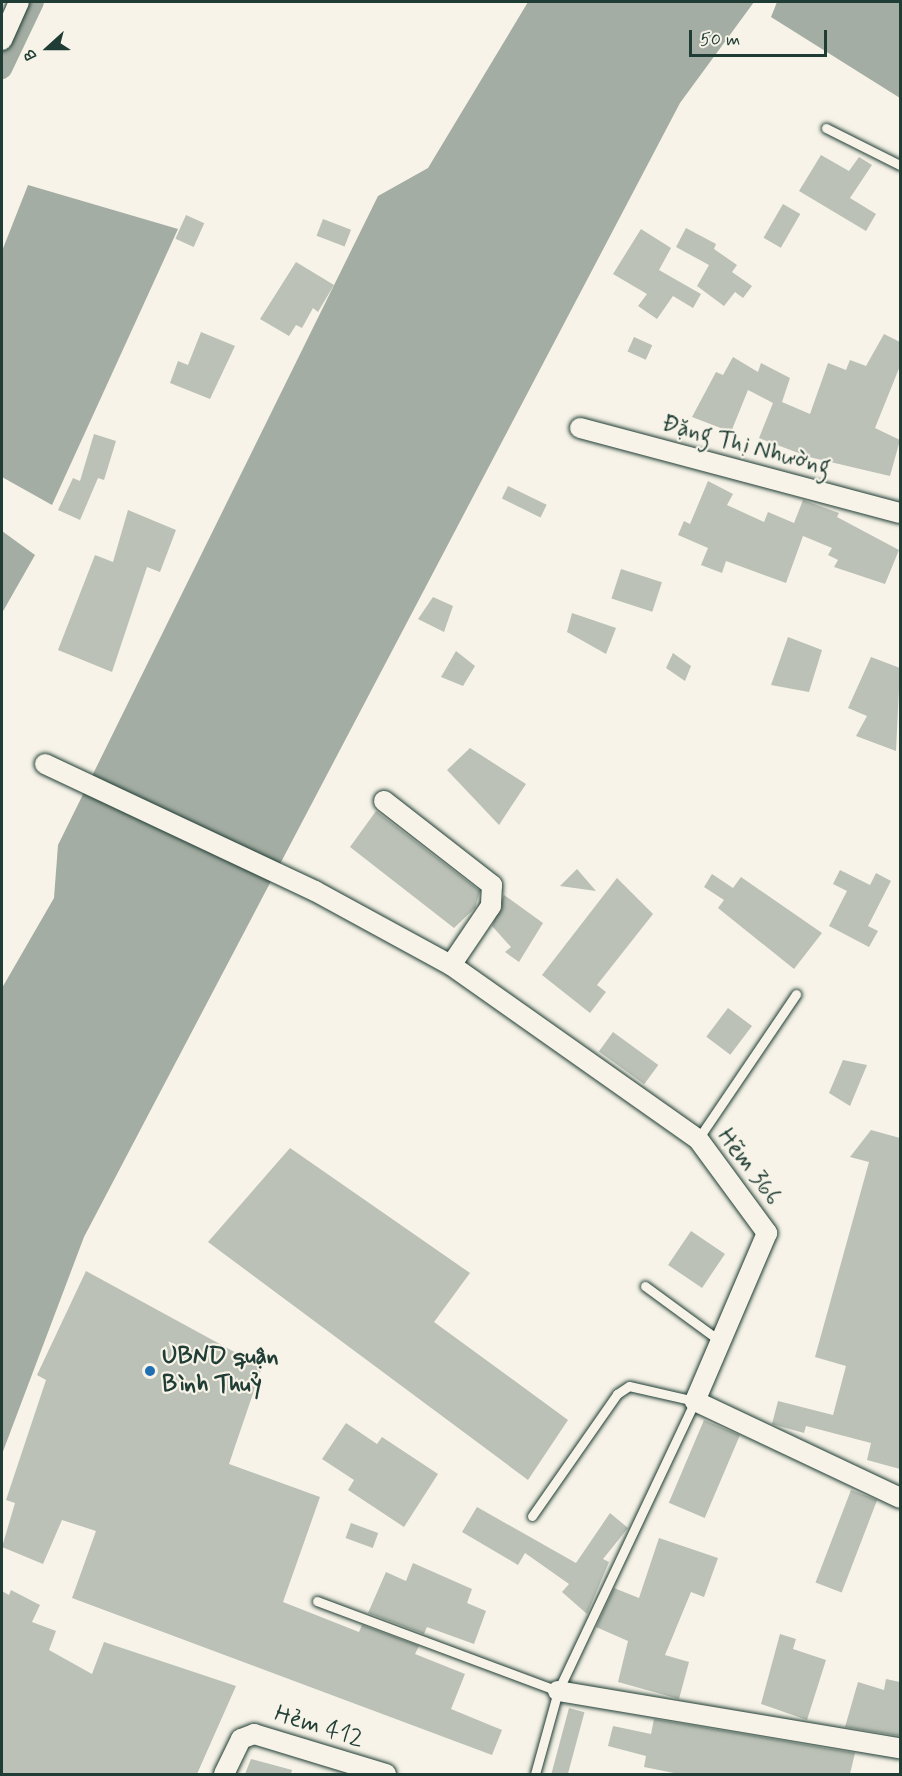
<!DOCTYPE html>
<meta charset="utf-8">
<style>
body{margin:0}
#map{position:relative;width:902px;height:1776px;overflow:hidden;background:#f7f3e8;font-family:Mynerve,sans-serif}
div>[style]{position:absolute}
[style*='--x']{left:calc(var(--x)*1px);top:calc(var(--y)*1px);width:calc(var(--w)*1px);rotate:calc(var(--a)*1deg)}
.water>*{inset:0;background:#a4ada3}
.canal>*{height:20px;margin:-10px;padding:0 10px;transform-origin:10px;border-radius:10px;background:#a4ada3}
.building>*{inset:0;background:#bbc1b6;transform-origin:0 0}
.roads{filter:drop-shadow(0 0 2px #1f3d34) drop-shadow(0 0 2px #1f3d34)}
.service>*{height:9px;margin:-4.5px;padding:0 4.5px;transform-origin:4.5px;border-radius:4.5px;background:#f7f3e8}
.minor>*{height:20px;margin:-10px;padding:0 10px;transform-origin:10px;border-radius:10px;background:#f7f3e8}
.dots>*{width:16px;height:16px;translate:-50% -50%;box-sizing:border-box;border:3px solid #f7f3e8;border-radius:50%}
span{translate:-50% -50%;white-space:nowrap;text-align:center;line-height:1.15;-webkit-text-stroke:4.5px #f7f3e8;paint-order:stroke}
.street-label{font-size:24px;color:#1f3d34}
.poi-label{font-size:24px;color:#1f3d34;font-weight:700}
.left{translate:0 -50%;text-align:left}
.frame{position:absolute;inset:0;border:3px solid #1f3d34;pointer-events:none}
.north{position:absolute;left:18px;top:18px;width:60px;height:60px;-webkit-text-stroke:4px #f7f3e8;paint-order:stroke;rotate:249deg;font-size:16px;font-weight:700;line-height:24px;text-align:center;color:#1f3d34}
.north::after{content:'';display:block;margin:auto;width:21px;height:27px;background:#1f3d34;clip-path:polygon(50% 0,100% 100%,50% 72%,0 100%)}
.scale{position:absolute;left:689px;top:30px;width:138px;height:27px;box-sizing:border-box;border:3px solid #1f3d34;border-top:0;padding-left:8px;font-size:18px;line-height:21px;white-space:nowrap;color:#1f3d34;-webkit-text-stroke:4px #f7f3e8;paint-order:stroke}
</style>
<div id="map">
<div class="water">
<div style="clip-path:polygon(528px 2px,754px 2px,680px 103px,84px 1237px,2px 1454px,2px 988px,54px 898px,58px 845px,378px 196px,428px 168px)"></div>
<div style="clip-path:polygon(777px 2px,900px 2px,900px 98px,771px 17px)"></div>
<div style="clip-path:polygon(28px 185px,178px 229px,52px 505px,2px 477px,2px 251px)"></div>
<div style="clip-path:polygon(2px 531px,35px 555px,2px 613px)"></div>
</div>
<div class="canal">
<div style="--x:2;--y:69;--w:74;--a:-64.5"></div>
</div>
<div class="building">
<div style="clip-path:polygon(821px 155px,849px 171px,859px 157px,872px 165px,850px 198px,876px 214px,866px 231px,799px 191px)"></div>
<div style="left:783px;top:204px;width:20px;height:39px;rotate:30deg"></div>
<div style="left:186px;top:215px;width:20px;height:26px;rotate:24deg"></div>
<div style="left:323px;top:219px;width:30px;height:18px;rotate:21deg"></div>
<div style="clip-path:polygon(686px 228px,716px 244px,714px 249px,737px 265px,732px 272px,752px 286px,743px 298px,735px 292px,724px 306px,697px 286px,709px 265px,676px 247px)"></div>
<div style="clip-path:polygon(641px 229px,671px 248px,659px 270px,701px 294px,693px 308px,673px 296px,657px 319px,638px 306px,647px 294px,613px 274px)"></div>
<div style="clip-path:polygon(296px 262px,334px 285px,318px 312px,313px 308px,302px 328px,296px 325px,289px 336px,260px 319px)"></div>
<div style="clip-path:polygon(201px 332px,235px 346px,210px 399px,170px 383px,178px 361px,188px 365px)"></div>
<div style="clip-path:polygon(884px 334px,900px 342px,900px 366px,875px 428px,900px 440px,890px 476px,809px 457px,759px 438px,773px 403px,748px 390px,731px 432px,692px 417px,716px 372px,723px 375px,733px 357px,758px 372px,761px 363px,790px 378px,782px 402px,810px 414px,828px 363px,846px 370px,850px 360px,866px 366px)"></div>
<div style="left:634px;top:337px;width:20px;height:16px;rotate:24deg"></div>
<div style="clip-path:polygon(94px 434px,116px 441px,104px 480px,98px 478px,80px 520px,58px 510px,73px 478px,80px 481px)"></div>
<div style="clip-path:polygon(708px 481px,733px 494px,727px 505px,764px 522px,768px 512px,794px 523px,803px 500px,839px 513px,837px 517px,899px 550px,885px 584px,834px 567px,838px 560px,828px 555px,832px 548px,803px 536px,786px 583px,726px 561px,722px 573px,701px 565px,708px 548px,678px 535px,684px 521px,690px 524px)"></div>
<div style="left:508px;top:486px;width:43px;height:14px;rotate:26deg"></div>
<div style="clip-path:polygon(128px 510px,176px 530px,160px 572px,147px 567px,112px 672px,58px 650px,95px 555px,113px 562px)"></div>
<div style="left:621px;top:569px;width:43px;height:31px;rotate:18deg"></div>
<div style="clip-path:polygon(433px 597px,453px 606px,444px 632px,418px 619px)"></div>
<div style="clip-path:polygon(572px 613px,616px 628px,606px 654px,567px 632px)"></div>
<div style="clip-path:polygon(788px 637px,822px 650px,809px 692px,771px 685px)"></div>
<div style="clip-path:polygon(456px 651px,475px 666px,463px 686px,441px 677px)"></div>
<div style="clip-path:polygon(673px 653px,691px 666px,685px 681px,666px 668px)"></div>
<div style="clip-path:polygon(871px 657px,900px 668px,896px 751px,856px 736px,867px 716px,848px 708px)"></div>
<div style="clip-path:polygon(470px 748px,526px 784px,499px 825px,447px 770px)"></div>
<div style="clip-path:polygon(376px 811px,480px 891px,475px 908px,454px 928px,350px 847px)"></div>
<div style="clip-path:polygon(577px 869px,596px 891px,560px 886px)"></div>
<div style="clip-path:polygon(840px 870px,870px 885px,876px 873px,891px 881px,868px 926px,878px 931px,869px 947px,829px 926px,847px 891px,833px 884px)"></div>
<div style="clip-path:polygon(712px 874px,733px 888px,741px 877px,822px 933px,794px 969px,718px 908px,724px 900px,704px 887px)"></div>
<div style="clip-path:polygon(617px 878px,653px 914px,597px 985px,606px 992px,590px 1013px,542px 975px)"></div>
<div style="clip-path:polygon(504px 895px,543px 923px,519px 962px,505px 952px,511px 947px,492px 926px)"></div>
<div style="left:728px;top:1008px;width:30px;height:36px;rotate:37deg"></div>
<div style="left:613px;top:1032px;width:56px;height:24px;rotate:36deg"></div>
<div style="clip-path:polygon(843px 1060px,867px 1065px,850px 1106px,829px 1093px)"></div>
<div style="clip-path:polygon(871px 1130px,900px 1138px,900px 1469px,867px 1460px,871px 1443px,806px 1426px,804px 1433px,772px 1424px,778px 1401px,833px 1415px,846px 1366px,815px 1357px,869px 1162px,850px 1157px)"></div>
<div style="clip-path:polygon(290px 1148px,470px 1273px,434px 1322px,568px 1420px,528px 1480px,208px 1242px)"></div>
<div style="left:691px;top:1231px;width:41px;height:41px;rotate:34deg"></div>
<div style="clip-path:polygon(86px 1271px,262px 1367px,229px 1464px,320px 1497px,283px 1602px,359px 1632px,362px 1625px,419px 1646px,415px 1654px,465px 1674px,451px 1709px,502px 1730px,492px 1755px,72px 1598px,96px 1531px,62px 1520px,43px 1564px,2px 1547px,15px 1503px,6px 1500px,46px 1380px,37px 1375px)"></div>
<div style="left:704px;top:1420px;width:39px;height:90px;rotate:23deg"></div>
<div style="clip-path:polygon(346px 1423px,377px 1444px,382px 1437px,438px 1474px,404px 1527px,348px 1490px,354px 1480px,322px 1459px)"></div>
<div style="left:851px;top:1490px;width:28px;height:99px;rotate:21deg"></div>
<div style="clip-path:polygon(477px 1507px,576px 1563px,610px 1513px,628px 1528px,603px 1559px,609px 1562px,587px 1614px,562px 1592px,569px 1584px,525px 1553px,518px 1565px,462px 1532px)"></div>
<div style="left:351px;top:1523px;width:29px;height:16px;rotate:20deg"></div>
<div style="clip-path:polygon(659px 1538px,718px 1558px,704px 1597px,691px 1592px,665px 1655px,689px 1662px,679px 1699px,618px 1682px,628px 1641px,596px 1627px,614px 1588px,639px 1598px)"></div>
<div style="clip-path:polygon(413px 1563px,472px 1589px,467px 1603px,486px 1611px,474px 1644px,427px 1627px,424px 1634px,368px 1613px,386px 1572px,406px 1581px)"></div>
<div style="clip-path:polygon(11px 1590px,40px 1605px,32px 1622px,56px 1631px,49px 1650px,92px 1674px,104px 1642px,236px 1686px,197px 1774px,2px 1774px,2px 1591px,9px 1595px)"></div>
<div style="clip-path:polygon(780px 1634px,796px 1639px,793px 1649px,826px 1660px,807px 1720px,761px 1704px)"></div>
<div style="clip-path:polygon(886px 1679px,900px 1682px,900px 1736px,845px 1727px,858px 1682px,884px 1690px)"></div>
<div style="left:569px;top:1708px;width:16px;height:69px;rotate:15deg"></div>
<div style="clip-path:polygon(654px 1719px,855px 1753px,850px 1774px,679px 1774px,644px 1767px,646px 1756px,608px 1746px,613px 1726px,651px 1734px)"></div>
<div style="clip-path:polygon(251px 1759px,292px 1770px,291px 1774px,245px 1774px)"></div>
</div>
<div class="roads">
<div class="service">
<div style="--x:826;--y:128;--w:83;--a:26.6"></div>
<div style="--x:698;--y:1139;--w:175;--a:-55.9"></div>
<div style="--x:645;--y:1286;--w:93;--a:36.3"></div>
<div style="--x:532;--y:1516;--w:149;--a:-55.1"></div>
<div style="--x:617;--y:1394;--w:14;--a:-34"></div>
<div style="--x:629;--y:1386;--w:68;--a:12.8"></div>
<div style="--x:695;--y:1401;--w:321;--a:115.3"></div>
<div style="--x:317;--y:1601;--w:257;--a:20.5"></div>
<div style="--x:558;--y:1691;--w:86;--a:105.5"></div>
</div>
<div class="minor">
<div style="--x:2;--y:40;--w:42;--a:-65.9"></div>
<div style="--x:580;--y:428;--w:331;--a:14.9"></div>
<div style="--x:45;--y:764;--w:298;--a:25.2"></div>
<div style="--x:315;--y:891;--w:155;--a:28.6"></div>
<div style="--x:451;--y:965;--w:302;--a:35.2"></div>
<div style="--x:698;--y:1139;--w:117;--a:53.7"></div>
<div style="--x:767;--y:1233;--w:183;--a:113.2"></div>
<div style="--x:695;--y:1401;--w:227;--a:25.3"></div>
<div style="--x:384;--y:801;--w:137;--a:37.9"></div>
<div style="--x:492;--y:885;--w:21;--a:93"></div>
<div style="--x:491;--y:906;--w:71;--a:124.1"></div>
<div style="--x:558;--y:1691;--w:347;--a:9.5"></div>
<div style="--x:224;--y:1774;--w:39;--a:-64"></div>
<div style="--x:241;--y:1739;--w:14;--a:-21"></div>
<div style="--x:254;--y:1734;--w:138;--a:16.9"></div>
</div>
</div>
<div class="dots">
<div style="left:150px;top:1371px;background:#1f6fb2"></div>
</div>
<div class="street-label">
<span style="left:746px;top:446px;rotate:15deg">Đặng Thị Nhường</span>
<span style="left:749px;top:1167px;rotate:53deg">Hẽm 366</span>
<span style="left:319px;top:1727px;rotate:17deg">Hẻm 412</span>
</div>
<div class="poi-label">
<span class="left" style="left:162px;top:1371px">UBND quận<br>Bình Thuỷ</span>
</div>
<div class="frame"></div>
<div class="north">B</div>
<div class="scale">50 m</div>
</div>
